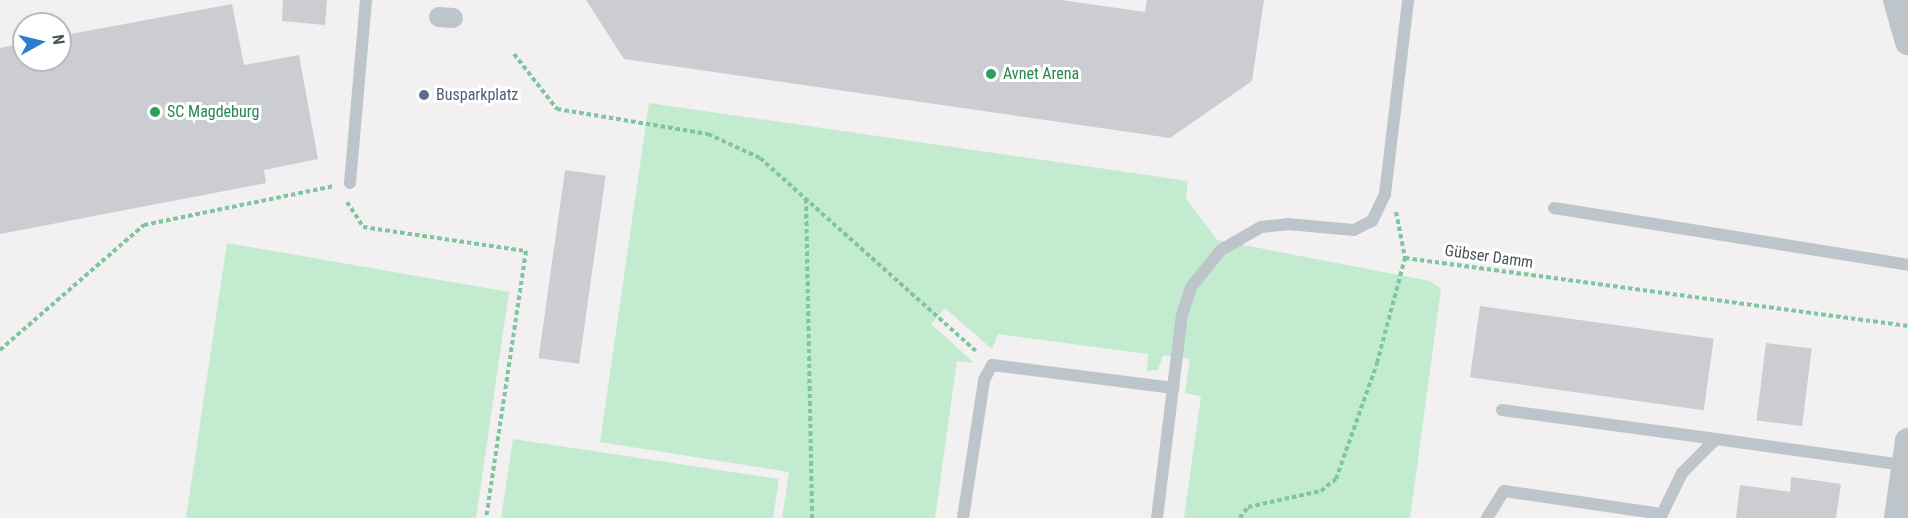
<!DOCTYPE html>
<meta charset="utf-8">
<style>
body{margin:0}
#map{position:relative;width:1908px;height:518px;overflow:hidden;background:#f2f0f0;font-family:"Roboto Condensed",sans-serif}
div>[style]{position:absolute}
[style*='--x']{left:calc(var(--x)*1px);top:calc(var(--y)*1px);width:calc(var(--w)*1px);rotate:calc(var(--a)*1deg)}
.green>*{inset:0;background:#c3ebd0}
.building>*{inset:0;background:#cbcdd2;transform-origin:0 0}
.path>*{height:4px;margin-top:-2px;transform-origin:0;background:repeating-linear-gradient(90deg,#7fc59e 0 4.5px,transparent 0 7.5px)}
.service>*{height:12px;margin:-6px;padding:0 6px;transform-origin:6px;border-radius:6px;background:#bdc5cb}
.pedestrian>*{height:20px;margin:-10px;padding:0 10px;transform-origin:10px;border-radius:10px;background:#bdc5cb}
.minor>*{height:26px;margin:-13px;padding:0 13px;transform-origin:13px;border-radius:13px;background:#bdc5cb}
.dots>*{width:16px;height:16px;translate:-50% -50%;box-sizing:border-box;border:3px solid #fff;border-radius:50%}
span{translate:-50% -50%;white-space:nowrap;text-align:center;line-height:1.15;-webkit-text-stroke:6px #fff;paint-order:stroke}
.leisure-label{font-size:16px;color:#27864d}
.left{translate:0 -50%;text-align:left}
.service-label{font-size:16px;color:#4e5e75}
.street-label{font-size:16px;color:#4a545b}
.north{position:absolute;left:12px;top:12px;width:60px;height:60px;box-sizing:border-box;background:#fff;border:2px solid #b7bbbd;border-radius:50%;rotate:82deg;font-size:16px;font-weight:700;line-height:24px;text-align:center;color:#4a545b}
.north::after{content:'';display:block;margin:auto;width:21px;height:27px;background:#2c7fd0;clip-path:polygon(50% 0,100% 100%,50% 72%,0 100%)}
</style>
<div id="map">
<div class="green">
<div style="clip-path:polygon(649px 103px,1188px 181px,1186px 198px,1217px 240px,1430px 281px,1441px 289px,1410px 518px,1184px 518px,1201px 396px,1185px 393px,1190px 359px,1163px 355px,1158px 370px,1147px 371px,1148px 354px,998px 334px,992px 349px,945px 308px,931px 324px,974px 363px,957px 361px,935px 518px,782px 518px,789px 472px,600px 442px)"></div>
<div style="clip-path:polygon(227px 243px,509px 292px,476px 518px,186px 518px)"></div>
<div style="clip-path:polygon(513px 439px,779px 479px,773px 518px,501px 518px)"></div>
</div>
<div class="building">
<div style="clip-path:polygon(283px 0,327px 0,325px 25px,282px 21px)"></div>
<div style="clip-path:polygon(586px 0,1061px 0,1145px 12px,1147px 0,1264px 0,1252px 81px,1170px 138px,624px 59px)"></div>
<div style="clip-path:polygon(232px 4px,244px 65px,299px 55px,318px 159px,264px 170px,266px 183px,0 234px,0 48px,24px 43px,24px 60px,60px 60px,60px 36px)"></div>
<div style="left:565px;top:170px;width:41px;height:190px;rotate:8deg"></div>
<div style="left:1480px;top:306px;width:236px;height:72px;rotate:8deg"></div>
<div style="left:1766px;top:343px;width:46px;height:78px;rotate:7deg"></div>
<div style="clip-path:polygon(1791px 477px,1841px 484px,1836px 518px,1736px 518px,1740px 485px,1790px 492px)"></div>
</div>
<div class="path">
<div style="--x:514;--y:54;--w:70;--a:52"></div>
<div style="--x:557;--y:109;--w:153;--a:9.4"></div>
<div style="--x:708;--y:134;--w:57;--a:24.8"></div>
<div style="--x:760;--y:158;--w:292;--a:41.8"></div>
<div style="--x:806;--y:199;--w:319;--a:88.9"></div>
<div style="--x:347;--y:202;--w:30;--a:57"></div>
<div style="--x:363;--y:227;--w:165;--a:8.4"></div>
<div style="--x:526;--y:251;--w:270;--a:98.5"></div>
<div style="--x:1396;--y:212;--w:47;--a:78.9"></div>
<div style="--x:0;--y:350;--w:191;--a:-41"></div>
<div style="--x:144;--y:225;--w:194;--a:-11.6"></div>
<div style="--x:1240;--y:518;--w:14;--a:-54"></div>
<div style="--x:1248;--y:507;--w:75;--a:-12.4"></div>
<div style="--x:1321;--y:491;--w:19;--a:-39"></div>
<div style="--x:1336;--y:479;--w:123;--a:-70.5"></div>
<div style="--x:1377;--y:363;--w:109;--a:-75.1"></div>
<div style="--x:1405;--y:258;--w:508;--a:7.7"></div>
</div>
<div class="service">
<div style="--x:350;--y:183;--w:184;--a:-85"></div>
<div style="--x:1554;--y:208;--w:359;--a:9.1"></div>
<div style="--x:1502;--y:410;--w:216;--a:7.7"></div>
<div style="--x:963;--y:518;--w:140;--a:-81.3"></div>
<div style="--x:984;--y:380;--w:17;--a:-62"></div>
<div style="--x:992;--y:365;--w:183;--a:7.2"></div>
<div style="--x:1157;--y:518;--w:205;--a:-83"></div>
<div style="--x:1182;--y:315;--w:29;--a:-72"></div>
<div style="--x:1191;--y:287;--w:48;--a:-51"></div>
<div style="--x:1221;--y:250;--w:46;--a:-29.9"></div>
<div style="--x:1261;--y:227;--w:27;--a:-6"></div>
<div style="--x:1288;--y:224;--w:66;--a:5.2"></div>
<div style="--x:1354;--y:230;--w:20;--a:-27"></div>
<div style="--x:1372;--y:221;--w:30;--a:-64"></div>
<div style="--x:1385;--y:194;--w:195;--a:-83.2"></div>
<div style="--x:1487;--y:518;--w:32;--a:-58"></div>
<div style="--x:1504;--y:491;--w:159;--a:8.3"></div>
<div style="--x:1660;--y:518;--w:50;--a:-63.9"></div>
<div style="--x:1682;--y:473;--w:48;--a:-45"></div>
<div style="--x:1716;--y:439;--w:190;--a:7.9"></div>
</div>
<div class="pedestrian">
<div style="--x:439;--y:17;--w:14;--a:4"></div>
</div>
<div class="minor">
<div style="--x:1896;--y:0;--w:44;--a:74.1"></div>
<div style="--x:1897;--y:518;--w:78;--a:-81.9"></div>
</div>
<div class="dots">
<div style="left:991px;top:74px;background:#2e9e5b"></div>
<div style="left:424px;top:95px;background:#5c6f8a"></div>
<div style="left:155px;top:112px;background:#2e9e5b"></div>
</div>
<div class="leisure-label">
<span class="left" style="left:1003px;top:74px">Avnet Arena</span>
<span class="left" style="left:167px;top:112px">SC Magdeburg</span>
</div>
<div class="service-label">
<span class="left" style="left:436px;top:95px">Busparkplatz</span>
</div>
<div class="street-label">
<span style="left:1489px;top:257px;rotate:8deg">Gübser Damm</span>
</div>
<div class="north">N</div>
</div>
